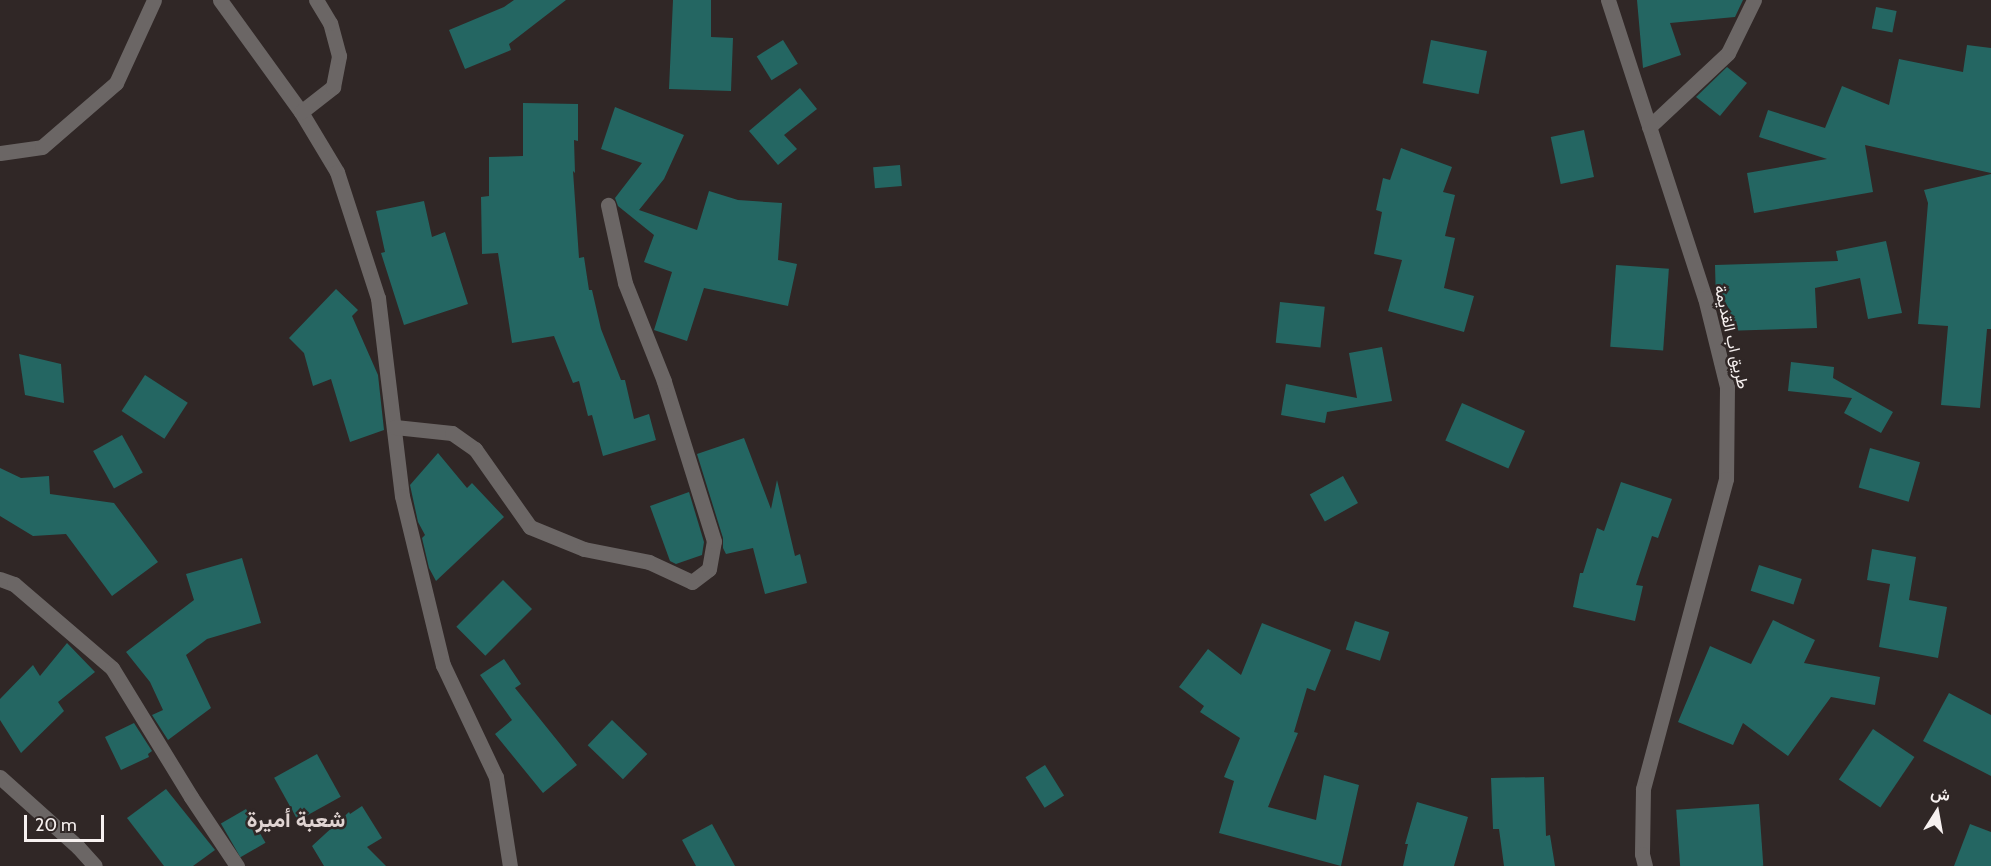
<!DOCTYPE html>
<meta charset="utf-8">
<style>
body{margin:0}
#map{position:relative;width:1991px;height:866px;overflow:hidden;background:#302726;font-family:Cabin,Vazirmatn,sans-serif}
div>[style]{position:absolute}
[style*='--x']{left:calc(var(--x)*1px);top:calc(var(--y)*1px);width:calc(var(--w)*1px);rotate:calc(var(--a)*1deg)}
.building>*{inset:0;background:#246662;transform-origin:0 0}
.minor>*{height:15px;margin:-7.5px;padding:0 7.5px;transform-origin:7.5px;border-radius:7.5px;background:#6b6665}
span{translate:-50% -50%;white-space:nowrap;text-align:center;line-height:1.15;-webkit-text-stroke:5px #302726;paint-order:stroke}
.street-label{font-size:16px;color:#f7f1f0}
.district-label{font-size:22px;color:#e0d4d2;font-weight:700}
.north{position:absolute;left:1907px;top:782px;width:60px;height:60px;-webkit-text-stroke:4px #302726;paint-order:stroke;rotate:11deg;font-size:16px;font-weight:700;line-height:24px;text-align:center;color:#f7f1f0}
.north::after{content:'';display:block;margin:auto;width:21px;height:27px;background:#f7f1f0;clip-path:polygon(50% 0,100% 100%,50% 72%,0 100%)}
.scale{position:absolute;left:24px;top:815px;width:80px;height:27px;box-sizing:border-box;border:3px solid #f7f1f0;border-top:0;padding-left:8px;font-size:18px;line-height:21px;white-space:nowrap;color:#f7f1f0;-webkit-text-stroke:4px #302726;paint-order:stroke}
</style>
<div id="map">
<div class="building">
<div style="clip-path:polygon(514px 0,566px 0,509px 44px,511px 50px,465px 69px,449px 30px,504px 7px)"></div>
<div style="clip-path:polygon(673px 0,711px 0,711px 37px,733px 38px,731px 91px,669px 89px)"></div>
<div style="clip-path:polygon(1637px 0,1743px 0,1735px 17px,1670px 23px,1681px 55px,1643px 68px)"></div>
<div style="left:1876px;top:7px;width:21px;height:22px;rotate:11deg"></div>
<div style="left:783px;top:40px;width:28px;height:31px;rotate:58deg"></div>
<div style="left:1431px;top:40px;width:57px;height:44px;rotate:11deg"></div>
<div style="clip-path:polygon(1967px 45px,1991px 48px,1991px 173px,1865px 145px,1873px 192px,1754px 213px,1747px 173px,1827px 159px,1759px 137px,1768px 110px,1825px 128px,1842px 86px,1889px 105px,1899px 59px,1963px 72px)"></div>
<div style="clip-path:polygon(1727px 67px,1747px 83px,1720px 116px,1696px 97px)"></div>
<div style="clip-path:polygon(800px 88px,817px 109px,784px 135px,797px 149px,778px 165px,749px 131px)"></div>
<div style="clip-path:polygon(523px 103px,578px 104px,578px 141px,574px 140px,575px 173px,573px 171px,579px 258px,584px 257px,589px 290px,592px 290px,601px 329px,621px 380px,625px 380px,634px 419px,649px 414px,656px 440px,603px 456px,592px 415px,588px 416px,579px 381px,573px 383px,554px 336px,512px 343px,498px 253px,482px 254px,481px 197px,489px 196px,489px 157px,523px 156px)"></div>
<div style="clip-path:polygon(615px 107px,684px 135px,664px 179px,639px 210px,697px 230px,709px 191px,738px 200px,782px 203px,778px 260px,797px 264px,788px 306px,704px 288px,687px 341px,654px 330px,672px 272px,644px 262px,654px 235px,618px 206px,615px 198px,642px 163px,601px 149px)"></div>
<div style="left:1584px;top:130px;width:48px;height:34px;rotate:78deg"></div>
<div style="clip-path:polygon(1401px 148px,1452px 167px,1443px 192px,1455px 195px,1445px 236px,1455px 238px,1444px 288px,1474px 296px,1464px 332px,1388px 311px,1402px 260px,1374px 254px,1382px 212px,1376px 210px,1383px 178px,1390px 180px)"></div>
<div style="left:900px;top:165px;width:21px;height:27px;rotate:85deg"></div>
<div style="clip-path:polygon(1991px 174px,1991px 329px,1987px 329px,1980px 408px,1941px 405px,1948px 326px,1918px 324px,1928px 203px,1924px 190px)"></div>
<div style="clip-path:polygon(424px 201px,432px 237px,445px 232px,468px 304px,404px 325px,381px 253px,385px 252px,376px 211px)"></div>
<div style="clip-path:polygon(1886px 241px,1902px 313px,1868px 319px,1860px 278px,1815px 288px,1817px 328px,1723px 331px,1716px 302px,1715px 265px,1838px 261px,1836px 251px)"></div>
<div style="left:1616px;top:265px;width:53px;height:82px;rotate:4deg"></div>
<div style="clip-path:polygon(336px 289px,358px 310px,352px 316px,378px 375px,384px 430px,350px 442px,331px 379px,313px 386px,304px 353px,289px 338px)"></div>
<div style="left:1280px;top:302px;width:45px;height:41px;rotate:6deg"></div>
<div style="clip-path:polygon(1382px 347px,1392px 401px,1327px 412px,1325px 423px,1281px 415px,1286px 384px,1357px 398px,1349px 353px)"></div>
<div style="clip-path:polygon(19px 354px,61px 364px,64px 403px,25px 395px)"></div>
<div style="clip-path:polygon(1791px 362px,1834px 367px,1833px 378px,1893px 412px,1881px 433px,1844px 413px,1852px 398px,1788px 391px)"></div>
<div style="left:145px;top:375px;width:51px;height:43px;rotate:33deg"></div>
<div style="left:1462px;top:403px;width:69px;height:41px;rotate:24deg"></div>
<div style="left:122px;top:435px;width:43px;height:33px;rotate:61deg"></div>
<div style="clip-path:polygon(744px 438px,771px 509px,777px 480px,795px 556px,800px 554px,807px 583px,765px 594px,753px 548px,726px 554px,723px 548px,723px 538px,697px 454px)"></div>
<div style="left:1870px;top:448px;width:52px;height:41px;rotate:16deg"></div>
<div style="clip-path:polygon(438px 453px,467px 488px,472px 483px,504px 517px,436px 581px,429px 568px,422px 538px,425px 535px,418px 522px,410px 485px)"></div>
<div style="clip-path:polygon(0 468px,21px 478px,49px 476px,50px 494px,114px 503px,158px 562px,112px 596px,66px 534px,33px 536px,0 516px)"></div>
<div style="left:1343px;top:476px;width:31px;height:38px;rotate:61deg"></div>
<div style="clip-path:polygon(1621px 482px,1672px 499px,1658px 538px,1652px 536px,1636px 585px,1643px 586px,1635px 621px,1573px 607px,1580px 573px,1583px 573px,1597px 528px,1604px 531px)"></div>
<div style="clip-path:polygon(689px 492px,704px 542px,702px 555px,676px 564px,670px 561px,650px 506px)"></div>
<div style="clip-path:polygon(1872px 549px,1916px 557px,1909px 600px,1947px 607px,1938px 658px,1879px 647px,1890px 584px,1867px 580px)"></div>
<div style="clip-path:polygon(242px 558px,261px 623px,207px 639px,186px 655px,211px 708px,168px 740px,152px 715px,163px 710px,150px 682px,126px 652px,194px 600px,186px 574px)"></div>
<div style="left:1759px;top:565px;width:45px;height:27px;rotate:18deg"></div>
<div style="left:503px;top:580px;width:41px;height:66px;rotate:45deg"></div>
<div style="clip-path:polygon(1773px 620px,1815px 640px,1804px 663px,1880px 677px,1875px 705px,1831px 697px,1788px 756px,1743px 723px,1733px 745px,1678px 722px,1710px 646px,1751px 664px)"></div>
<div style="left:1355px;top:621px;width:36px;height:30px;rotate:18deg"></div>
<div style="clip-path:polygon(1262px 623px,1331px 650px,1315px 691px,1307px 688px,1294px 732px,1298px 733px,1268px 807px,1316px 820px,1324px 775px,1359px 785px,1341px 866px,1219px 833px,1234px 781px,1224px 777px,1240px 738px,1200px 712px,1204px 706px,1179px 687px,1208px 649px,1241px 675px)"></div>
<div style="clip-path:polygon(67px 643px,95px 672px,58px 702px,64px 711px,21px 753px,0 720px,0 699px,33px 665px,40px 676px)"></div>
<div style="clip-path:polygon(504px 659px,521px 684px,515px 688px,577px 765px,543px 793px,495px 734px,512px 720px,480px 675px)"></div>
<div style="clip-path:polygon(1949px 693px,1991px 715px,1991px 776px,1923px 741px)"></div>
<div style="left:612px;top:720px;width:49px;height:35px;rotate:44deg"></div>
<div style="clip-path:polygon(134px 723px,152px 751px,148px 754px,149px 757px,121px 770px,105px 737px)"></div>
<div style="left:1873px;top:729px;width:50px;height:61px;rotate:34deg"></div>
<div style="left:317px;top:754px;width:49px;height:49px;rotate:61deg"></div>
<div style="left:1045px;top:765px;width:36px;height:23px;rotate:58deg"></div>
<div style="clip-path:polygon(1544px 777px,1546px 836px,1550px 835px,1555px 866px,1504px 866px,1499px 829px,1493px 829px,1491px 778px)"></div>
<div style="clip-path:polygon(166px 789px,215px 850px,193px 866px,164px 866px,127px 818px)"></div>
<div style="clip-path:polygon(1417px 802px,1468px 817px,1454px 866px,1403px 866px,1408px 844px,1405px 844px)"></div>
<div style="left:1759px;top:804px;width:62px;height:83px;rotate:86deg"></div>
<div style="clip-path:polygon(362px 806px,382px 838px,367px 847px,386px 866px,324px 866px,312px 846px,349px 812px,350px 814px)"></div>
<div style="left:246px;top:809px;width:39px;height:29px;rotate:60deg"></div>
<div style="clip-path:polygon(712px 824px,735px 866px,696px 866px,682px 840px)"></div>
<div style="clip-path:polygon(1970px 824px,1991px 832px,1991px 866px,1954px 866px)"></div>
</div>
<div class="minor">
<div style="--x:220;--y:0;--w:138;--a:54.1"></div>
<div style="--x:301;--y:112;--w:70;--a:59"></div>
<div style="--x:337;--y:172;--w:133;--a:72"></div>
<div style="--x:378;--y:298;--w:199;--a:83.1"></div>
<div style="--x:402;--y:496;--w:174;--a:76.4"></div>
<div style="--x:443;--y:665;--w:124;--a:64.7"></div>
<div style="--x:496;--y:777;--w:90;--a:81.1"></div>
<div style="--x:1608;--y:0;--w:313;--a:72"></div>
<div style="--x:1705;--y:298;--w:92;--a:76.1"></div>
<div style="--x:1727;--y:387;--w:92;--a:90.6"></div>
<div style="--x:1726;--y:479;--w:321;--a:105"></div>
<div style="--x:1643;--y:789;--w:65;--a:90.9"></div>
<div style="--x:1642;--y:854;--w:12;--a:76"></div>
<div style="--x:301;--y:112;--w:41;--a:-38"></div>
<div style="--x:333;--y:87;--w:32;--a:-79"></div>
<div style="--x:339;--y:56;--w:34;--a:-105"></div>
<div style="--x:330;--y:23;--w:27;--a:-121"></div>
<div style="--x:1649;--y:127;--w:108;--a:-43.1"></div>
<div style="--x:1728;--y:53;--w:59;--a:-63.9"></div>
<div style="--x:0;--y:153;--w:42;--a:-8.1"></div>
<div style="--x:42;--y:147;--w:98;--a:-40.9"></div>
<div style="--x:116;--y:83;--w:91;--a:-65.4"></div>
<div style="--x:395;--y:427;--w:57;--a:6"></div>
<div style="--x:452;--y:433;--w:28;--a:35"></div>
<div style="--x:475;--y:449;--w:95;--a:54.8"></div>
<div style="--x:530;--y:527;--w:58;--a:22.2"></div>
<div style="--x:584;--y:549;--w:66;--a:11.3"></div>
<div style="--x:649;--y:562;--w:47;--a:24.9"></div>
<div style="--x:692;--y:582;--w:21;--a:-37"></div>
<div style="--x:709;--y:569;--w:28;--a:-80"></div>
<div style="--x:714;--y:541;--w:168;--a:-107.4"></div>
<div style="--x:664;--y:381;--w:105;--a:-111.7"></div>
<div style="--x:625;--y:283;--w:80;--a:-102.3"></div>
<div style="--x:0;--y:579;--w:15;--a:20"></div>
<div style="--x:14;--y:584;--w:129;--a:40.6"></div>
<div style="--x:112;--y:668;--w:151;--a:58.5"></div>
<div style="--x:191;--y:797;--w:83;--a:56.3"></div>
<div style="--x:0;--y:777;--w:105;--a:41.9"></div>
<div style="--x:78;--y:847;--w:25;--a:48"></div>
</div>
<div class="street-label">
<span style="left:1731px;top:337px;rotate:77deg">طريق اب القديمة</span>
</div>
<div class="district-label">
<span style="left:296px;top:820px">شعبة أميرة</span>
</div>
<div class="north">ش</div>
<div class="scale">20 m</div>
</div>
